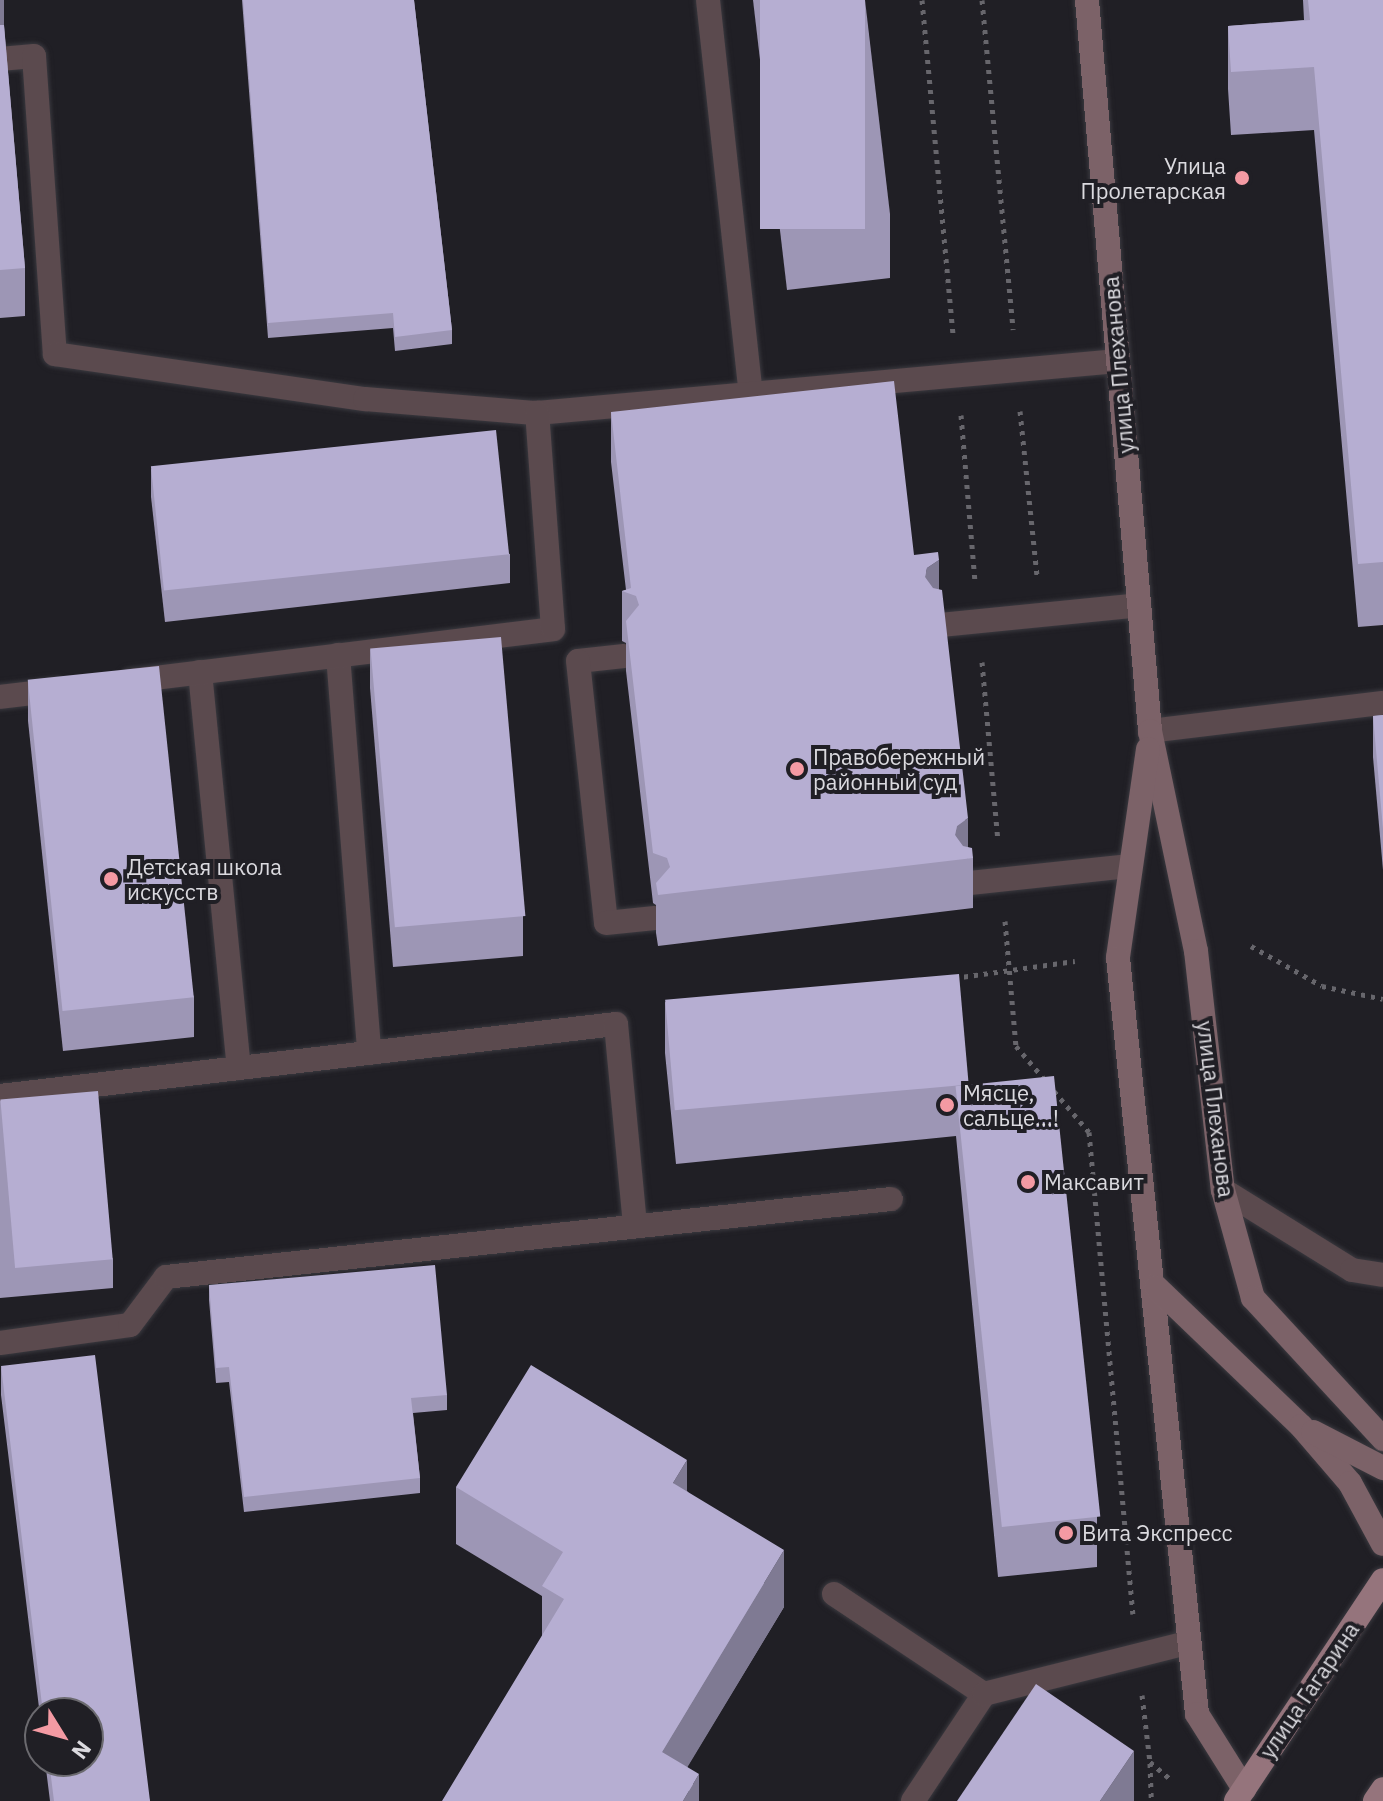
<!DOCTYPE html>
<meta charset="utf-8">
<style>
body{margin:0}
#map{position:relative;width:1383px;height:1801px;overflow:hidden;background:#201f25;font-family:"IBM Plex Sans",sans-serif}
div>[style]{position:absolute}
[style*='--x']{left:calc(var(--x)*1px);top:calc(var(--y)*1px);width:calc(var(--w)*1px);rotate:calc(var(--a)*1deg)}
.path>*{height:5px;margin-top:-2.5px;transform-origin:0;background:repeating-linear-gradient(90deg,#67666c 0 4px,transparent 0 10px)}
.roads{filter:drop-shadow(0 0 2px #3a393f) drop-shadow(0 0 2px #3a393f)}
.lane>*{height:24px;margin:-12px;padding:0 12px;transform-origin:12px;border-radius:12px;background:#5b4a4e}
.street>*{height:24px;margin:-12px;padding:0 12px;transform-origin:12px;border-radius:12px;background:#5b4a4e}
.secondary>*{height:24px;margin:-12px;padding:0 12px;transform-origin:12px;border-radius:12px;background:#7c6268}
.primary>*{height:24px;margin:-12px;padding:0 12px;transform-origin:12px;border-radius:12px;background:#95747c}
.wall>*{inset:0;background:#9d96b5}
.shaded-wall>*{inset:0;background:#7f7a93;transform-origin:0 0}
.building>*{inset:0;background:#b6aed2;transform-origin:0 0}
.dots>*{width:22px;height:22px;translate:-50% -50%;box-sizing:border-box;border:4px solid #201f25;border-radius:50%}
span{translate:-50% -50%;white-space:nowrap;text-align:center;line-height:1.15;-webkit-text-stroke:8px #201f25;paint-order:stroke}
.poi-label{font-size:22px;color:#dbdadf}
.right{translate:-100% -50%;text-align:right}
.left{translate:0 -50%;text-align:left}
.street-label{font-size:22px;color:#dbdadf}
.north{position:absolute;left:24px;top:1697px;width:80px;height:80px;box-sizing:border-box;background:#201f25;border:2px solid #6b6a6f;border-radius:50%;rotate:127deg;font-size:22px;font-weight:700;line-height:32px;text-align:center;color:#dbdadf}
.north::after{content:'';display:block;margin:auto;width:28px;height:36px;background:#f49aa3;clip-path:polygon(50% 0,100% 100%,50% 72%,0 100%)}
</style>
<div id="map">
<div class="path">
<div style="--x:922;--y:0;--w:335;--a:84.7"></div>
<div style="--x:982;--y:0;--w:331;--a:84.6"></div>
<div style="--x:1020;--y:411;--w:166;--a:84.1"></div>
<div style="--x:961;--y:415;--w:167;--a:85.2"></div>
<div style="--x:982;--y:662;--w:179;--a:84.9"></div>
<div style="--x:1005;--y:921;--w:125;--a:85"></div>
<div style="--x:1016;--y:1046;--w:45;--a:49.5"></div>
<div style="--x:1251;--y:946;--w:81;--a:29.4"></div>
<div style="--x:1322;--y:986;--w:62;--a:12"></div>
<div style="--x:954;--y:978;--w:122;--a:-8"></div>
<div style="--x:1054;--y:1091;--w:54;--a:49.5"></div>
<div style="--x:1089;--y:1132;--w:484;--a:84.8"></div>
<div style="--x:1142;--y:1695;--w:67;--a:83.2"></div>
<div style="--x:1150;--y:1762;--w:25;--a:40"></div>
<div style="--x:1150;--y:1763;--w:38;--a:88"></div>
</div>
<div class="roads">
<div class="lane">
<div style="--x:708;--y:0;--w:395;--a:83.8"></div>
<div style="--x:0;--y:59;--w:34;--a:-5"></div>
<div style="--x:34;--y:56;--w:299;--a:86"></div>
<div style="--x:55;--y:354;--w:313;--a:8.3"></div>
<div style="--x:365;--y:399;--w:173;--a:4.7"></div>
<div style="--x:537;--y:413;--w:583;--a:-5.11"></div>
<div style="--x:940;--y:625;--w:200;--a:-5.7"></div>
<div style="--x:338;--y:655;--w:399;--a:85.5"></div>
<div style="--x:624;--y:656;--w:46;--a:173.8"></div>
<div style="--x:578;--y:661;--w:263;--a:83.9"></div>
<div style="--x:606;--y:923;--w:49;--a:-5.8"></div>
<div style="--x:200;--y:672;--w:398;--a:84.4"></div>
<div style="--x:131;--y:681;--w:425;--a:-7"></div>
<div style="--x:553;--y:629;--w:217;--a:-94.2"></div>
<div style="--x:0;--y:697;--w:58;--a:-6.9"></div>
<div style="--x:1150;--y:731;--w:235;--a:-6.9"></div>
<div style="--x:970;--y:883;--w:161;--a:-6.1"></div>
<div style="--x:0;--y:1096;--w:620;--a:-6.67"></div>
<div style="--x:616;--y:1024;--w:203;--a:84.6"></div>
<div style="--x:0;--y:1343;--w:131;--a:-7.9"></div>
<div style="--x:130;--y:1325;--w:60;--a:-53.1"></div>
<div style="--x:166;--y:1277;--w:729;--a:-6.14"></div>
<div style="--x:834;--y:1594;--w:180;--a:33.7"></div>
<div style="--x:913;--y:1801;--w:128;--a:-56.4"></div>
<div style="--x:984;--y:1694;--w:209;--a:-14.1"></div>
</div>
<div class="street">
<div style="--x:1223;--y:1190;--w:152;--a:31.8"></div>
<div style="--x:1352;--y:1270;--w:31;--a:9"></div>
</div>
<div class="secondary">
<div style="--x:1087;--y:0;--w:734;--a:85.07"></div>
<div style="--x:1150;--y:731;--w:225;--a:78.2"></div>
<div style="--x:1196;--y:951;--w:241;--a:83.6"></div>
<div style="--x:1223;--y:1190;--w:112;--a:74.5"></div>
<div style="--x:1253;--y:1298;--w:192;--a:47.3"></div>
<div style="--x:1148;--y:749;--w:211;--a:98.2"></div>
<div style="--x:1118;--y:958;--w:760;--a:84.03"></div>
<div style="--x:1197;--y:1714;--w:89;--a:57.9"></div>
<div style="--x:1156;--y:1287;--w:201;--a:43.8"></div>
<div style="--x:1301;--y:1426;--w:75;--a:49.3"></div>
<div style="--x:1350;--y:1483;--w:69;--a:61.6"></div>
<div style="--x:1313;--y:1432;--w:79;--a:27.2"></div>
</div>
<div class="primary">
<div style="--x:1236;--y:1801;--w:265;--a:-56.4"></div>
<div style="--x:1375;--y:1801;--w:14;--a:-56"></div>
</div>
</div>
<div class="wall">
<div style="clip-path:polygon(0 0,4px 0,4px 26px,25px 268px,25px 316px,0 318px)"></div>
<div style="clip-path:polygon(242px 0,414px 0,452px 330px,452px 344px,395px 351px,393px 328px,268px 338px)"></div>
<div style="clip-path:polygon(753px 0,865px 0,890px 214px,890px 278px,787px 290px)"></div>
<div style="clip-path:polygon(1303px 0,1383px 0,1383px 625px,1358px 627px,1314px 130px,1231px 135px,1228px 89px,1228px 26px,1304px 20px)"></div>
<div style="clip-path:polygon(611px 412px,914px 555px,939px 589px,968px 847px,973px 858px,973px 908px,658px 946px,656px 933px,656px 905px,653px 903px,626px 671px,626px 643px,622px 641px,622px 591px,626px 590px,611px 462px)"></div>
<div style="clip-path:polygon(151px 469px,510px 554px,510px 583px,165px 622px,151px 497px)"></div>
<div style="clip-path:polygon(370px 648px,523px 916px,523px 956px,393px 967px,370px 688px)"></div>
<div style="clip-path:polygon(28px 681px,194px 997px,194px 1037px,63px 1051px,28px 721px)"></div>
<div style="clip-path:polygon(1383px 715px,1383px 870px,1373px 757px,1373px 716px)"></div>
<div style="clip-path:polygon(665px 1002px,969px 1085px,1097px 1517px,1097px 1567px,998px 1577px,956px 1136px,676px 1164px,665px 1053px)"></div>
<div style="clip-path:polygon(0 1100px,113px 1259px,113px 1288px,0 1298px)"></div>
<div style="clip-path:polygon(209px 1285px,447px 1395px,447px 1410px,413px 1413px,420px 1478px,420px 1493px,244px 1512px,229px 1382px,216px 1383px,209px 1300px)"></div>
<div style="clip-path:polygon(1px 1366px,150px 1801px,50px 1801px,45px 1761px,88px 1761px,88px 1713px,40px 1713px,40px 1716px,1px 1395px)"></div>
<div style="clip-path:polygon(456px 1487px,687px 1491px,784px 1607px,687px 1767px,699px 1801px,542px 1636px,542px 1596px,456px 1544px)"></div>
</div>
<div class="shaded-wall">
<div style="left:0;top:0;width:4px;height:41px"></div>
<div style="clip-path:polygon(939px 560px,939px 610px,925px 577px,927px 568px)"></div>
<div style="clip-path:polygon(968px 818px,968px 859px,955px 835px,957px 826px)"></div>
<div style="clip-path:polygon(687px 1460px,687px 1517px,673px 1483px)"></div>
<div style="clip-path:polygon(784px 1550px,784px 1607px,667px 1801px,662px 1752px)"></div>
<div style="clip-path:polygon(1134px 1751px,1134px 1801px,1100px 1801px)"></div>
<div style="clip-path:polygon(699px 1774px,699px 1801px,683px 1801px)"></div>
</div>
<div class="building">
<div style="clip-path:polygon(243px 0,414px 0,452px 330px,395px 337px,393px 313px,268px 323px)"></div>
<div style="left:760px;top:0;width:105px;height:229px"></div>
<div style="clip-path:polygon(1308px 0,1383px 0,1383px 562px,1358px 564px,1314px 67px,1231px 72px,1228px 26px,1310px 20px)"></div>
<div style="clip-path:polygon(0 25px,4px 25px,25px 268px,0 270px)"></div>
<div style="clip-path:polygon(894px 381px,914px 555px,938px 552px,939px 560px,927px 568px,925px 577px,933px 588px,942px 590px,968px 818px,957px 826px,955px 835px,963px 846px,972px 848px,973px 858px,658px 895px,656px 883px,670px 867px,667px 858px,653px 853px,626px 621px,639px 605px,636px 596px,622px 591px,631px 588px,611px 412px)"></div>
<div style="left:496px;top:430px;width:125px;height:347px;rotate:84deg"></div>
<div style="left:501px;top:637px;width:280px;height:131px;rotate:85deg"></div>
<div style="left:159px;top:666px;width:333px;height:132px;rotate:84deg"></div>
<div style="clip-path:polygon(1383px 715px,1383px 829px,1373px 716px)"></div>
<div style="left:959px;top:974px;width:111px;height:295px;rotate:85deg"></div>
<div style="left:1054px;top:1076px;width:443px;height:99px;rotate:84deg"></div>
<div style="left:98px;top:1091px;width:169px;height:98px;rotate:85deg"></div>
<div style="clip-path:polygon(435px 1265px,447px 1395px,411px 1398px,420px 1478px,244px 1497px,229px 1367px,216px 1368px,209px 1285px)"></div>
<div style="clip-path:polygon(95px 1355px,150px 1801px,54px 1801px,49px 1761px,88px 1761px,88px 1713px,43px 1713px,1px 1366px)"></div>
<div style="clip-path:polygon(531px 1365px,687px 1460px,673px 1483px,784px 1550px,662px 1752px,699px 1774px,683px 1801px,442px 1801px,564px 1599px,542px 1586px,563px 1552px,456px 1487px)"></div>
<div style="clip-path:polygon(1036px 1684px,1134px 1751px,1100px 1801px,957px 1801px)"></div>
</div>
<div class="dots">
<div style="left:1242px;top:178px;background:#f49aa3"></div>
<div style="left:797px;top:769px;background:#f49aa3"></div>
<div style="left:111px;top:879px;background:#f49aa3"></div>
<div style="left:947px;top:1105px;background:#f49aa3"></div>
<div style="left:1028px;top:1182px;background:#f49aa3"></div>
<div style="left:1066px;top:1533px;background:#f49aa3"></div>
</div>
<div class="poi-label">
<span class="right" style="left:1226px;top:178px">Улица<br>Пролетарская</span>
<span class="left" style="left:813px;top:769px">Правобережный<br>районный суд</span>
<span class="left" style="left:127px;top:879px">Детская школа<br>искусств</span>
<span class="left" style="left:963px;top:1105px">Мясце,<br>сальце...!</span>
<span class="left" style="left:1044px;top:1182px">Максавит</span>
<span class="left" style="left:1082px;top:1533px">Вита Экспресс</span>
</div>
<div class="street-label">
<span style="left:1118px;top:365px;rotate:-95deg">улица Плеханова</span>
<span style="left:1216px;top:1109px;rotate:83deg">улица Плеханова</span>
<span style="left:1309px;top:1690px;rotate:-56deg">улица Гагарина</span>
</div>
<div class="north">N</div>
</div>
